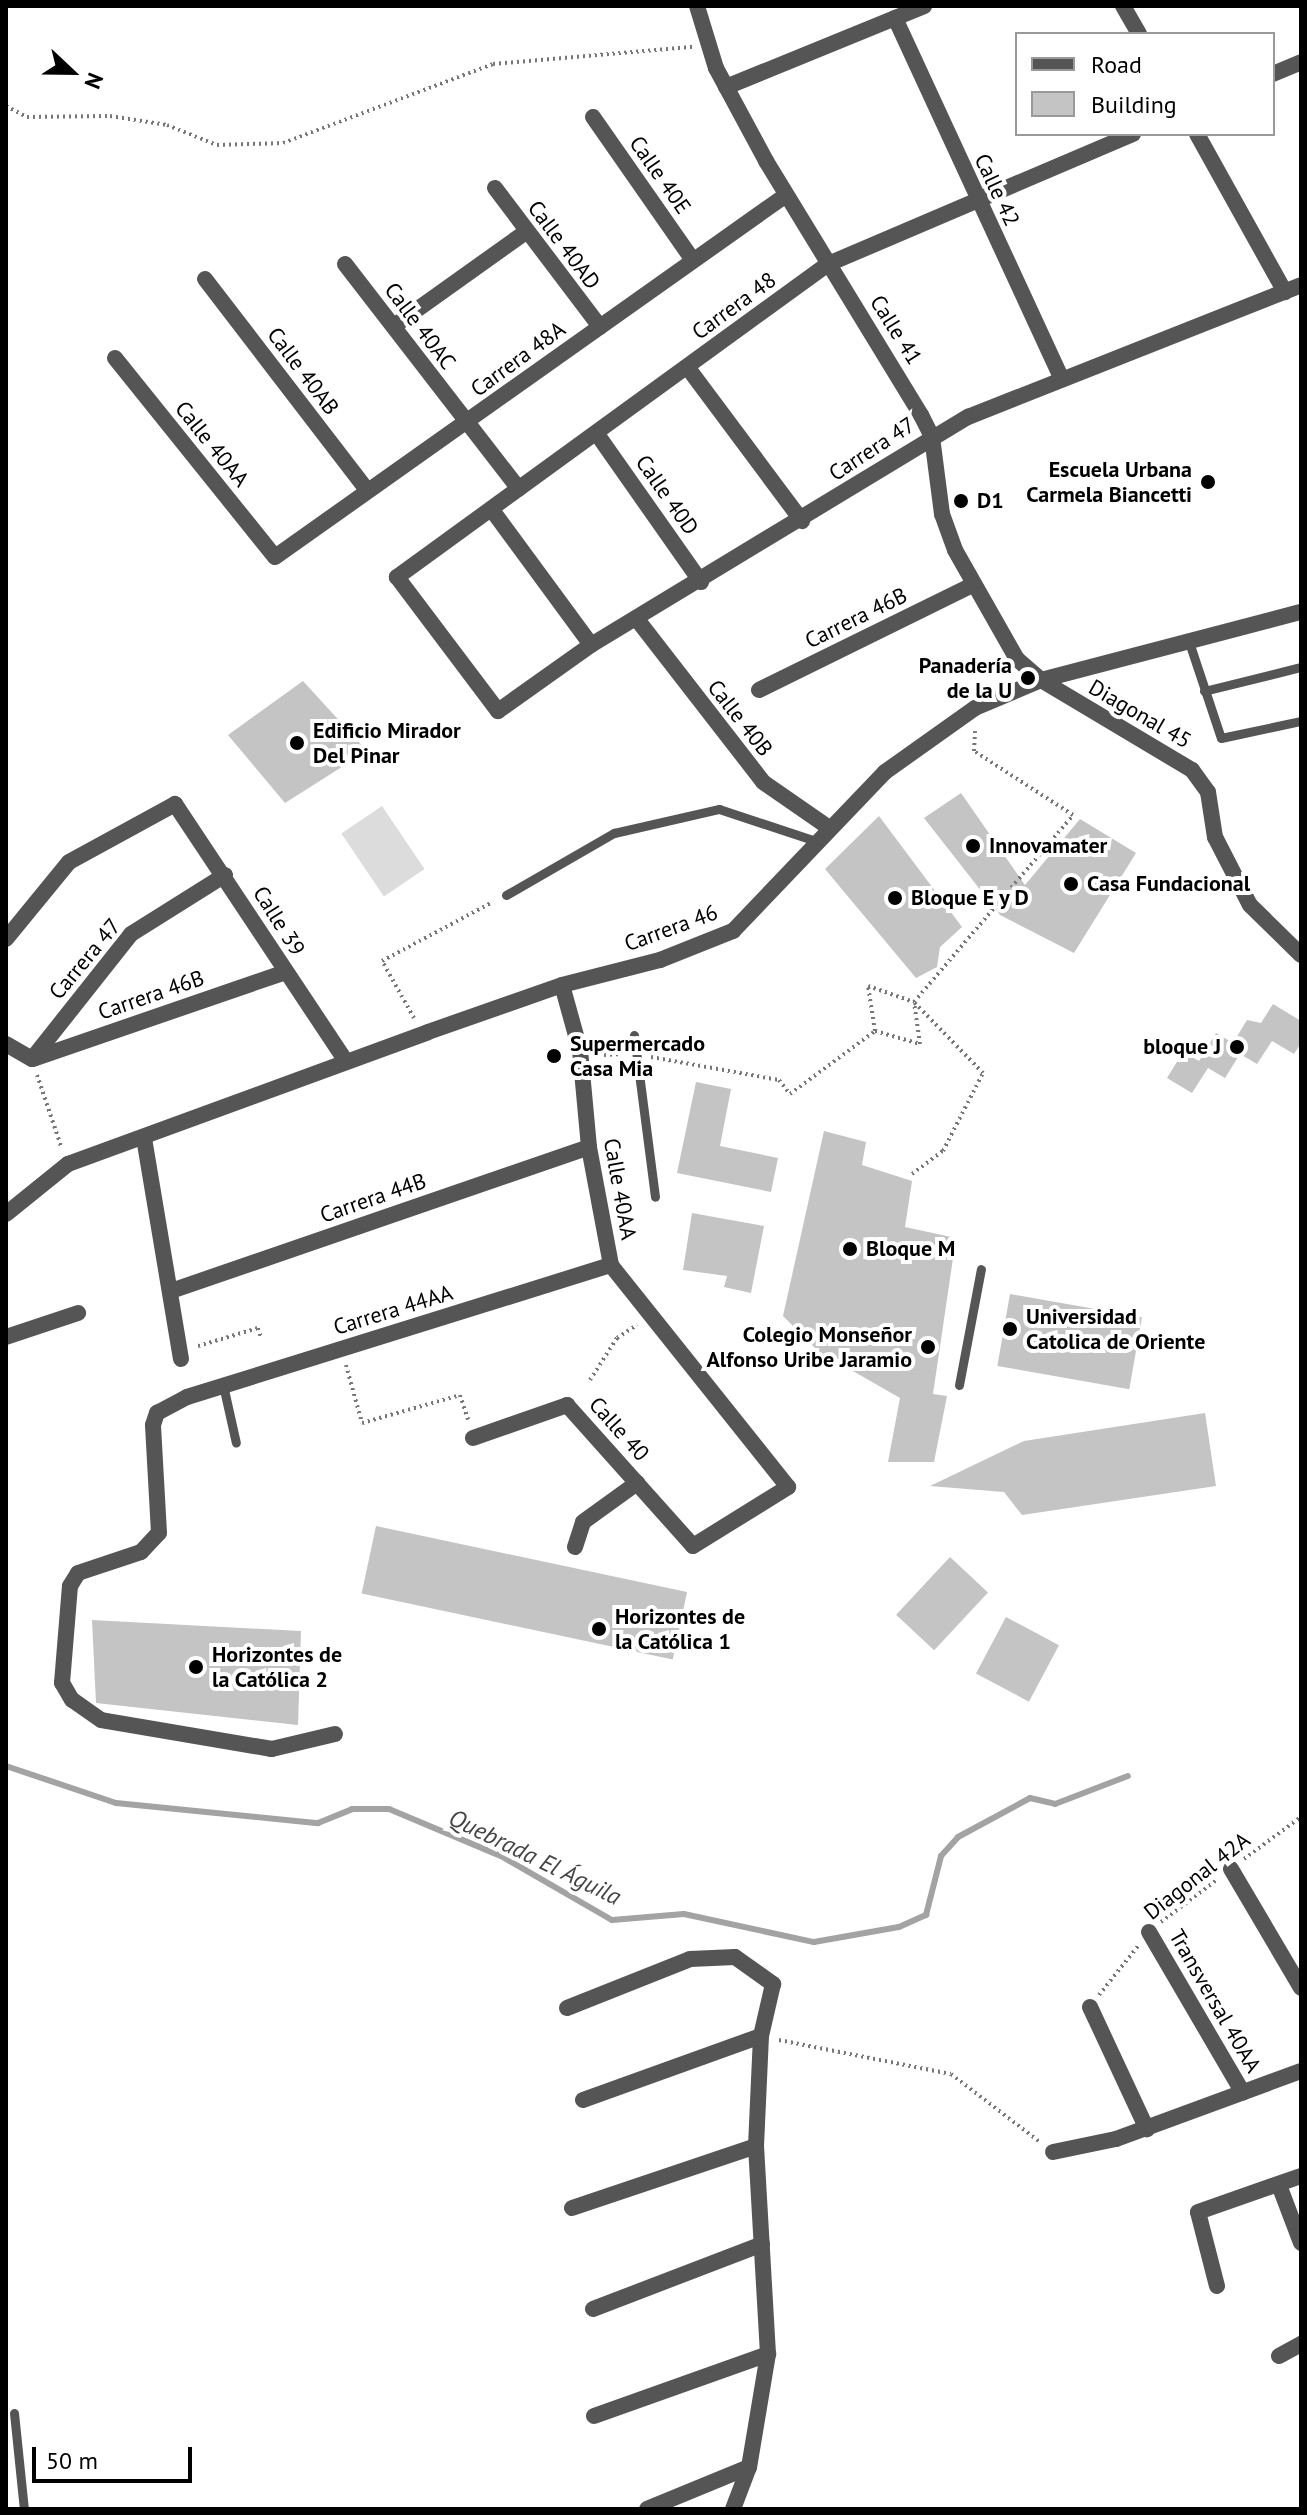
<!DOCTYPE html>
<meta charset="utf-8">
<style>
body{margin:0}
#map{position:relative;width:1307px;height:2515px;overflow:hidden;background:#fff;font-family:"PT Sans",sans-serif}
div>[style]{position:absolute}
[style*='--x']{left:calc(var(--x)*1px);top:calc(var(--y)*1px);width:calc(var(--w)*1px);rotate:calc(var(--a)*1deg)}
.green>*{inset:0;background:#dcdcdc;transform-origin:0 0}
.stream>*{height:6px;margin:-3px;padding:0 3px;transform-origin:3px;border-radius:3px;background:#a3a3a3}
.building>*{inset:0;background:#c4c4c4;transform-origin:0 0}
.path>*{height:4px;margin-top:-2px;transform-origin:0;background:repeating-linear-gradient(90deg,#777 0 2px,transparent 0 6px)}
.service>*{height:9px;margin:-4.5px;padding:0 4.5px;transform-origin:4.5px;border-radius:4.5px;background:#555}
.minor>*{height:16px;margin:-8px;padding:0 8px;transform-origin:8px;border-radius:8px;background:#555}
.dots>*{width:22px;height:22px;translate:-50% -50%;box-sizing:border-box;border:4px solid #fff;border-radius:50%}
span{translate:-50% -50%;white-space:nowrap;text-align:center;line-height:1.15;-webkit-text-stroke:8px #fff;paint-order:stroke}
.street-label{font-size:22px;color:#000}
.poi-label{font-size:22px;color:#000;font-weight:700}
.right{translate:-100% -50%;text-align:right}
.left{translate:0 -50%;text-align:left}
.water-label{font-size:24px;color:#444;font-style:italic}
.frame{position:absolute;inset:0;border:8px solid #000;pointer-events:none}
.legend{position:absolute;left:1015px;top:32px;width:260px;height:104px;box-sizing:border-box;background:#fff;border:2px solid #999;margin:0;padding:10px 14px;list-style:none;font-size:24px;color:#000}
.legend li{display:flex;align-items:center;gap:16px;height:40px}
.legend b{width:40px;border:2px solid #999}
.north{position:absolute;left:32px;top:32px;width:80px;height:80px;-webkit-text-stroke:6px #fff;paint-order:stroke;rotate:112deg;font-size:22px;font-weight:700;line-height:32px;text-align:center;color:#000}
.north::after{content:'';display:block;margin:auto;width:28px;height:36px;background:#000;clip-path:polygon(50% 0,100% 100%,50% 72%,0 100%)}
.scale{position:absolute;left:32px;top:2447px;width:160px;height:36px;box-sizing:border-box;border:4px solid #000;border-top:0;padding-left:10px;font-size:24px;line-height:28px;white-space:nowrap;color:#000;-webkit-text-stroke:6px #fff;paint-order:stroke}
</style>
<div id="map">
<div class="green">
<div style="left:382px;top:806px;width:76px;height:49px;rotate:56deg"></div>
</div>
<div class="stream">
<div style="--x:6;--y:1766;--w:116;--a:18.6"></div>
<div style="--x:116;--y:1803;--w:203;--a:5.7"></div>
<div style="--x:318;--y:1823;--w:37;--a:-22"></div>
<div style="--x:352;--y:1809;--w:37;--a:0"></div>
<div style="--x:389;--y:1809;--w:121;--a:22.8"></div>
<div style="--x:501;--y:1856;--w:128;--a:30"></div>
<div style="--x:612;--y:1920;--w:72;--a:-4.8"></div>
<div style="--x:684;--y:1914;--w:133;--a:12.2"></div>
<div style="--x:814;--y:1942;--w:86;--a:-10"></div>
<div style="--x:899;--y:1927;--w:30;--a:-24"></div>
<div style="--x:926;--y:1915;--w:61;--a:-75.7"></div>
<div style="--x:941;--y:1856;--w:25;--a:-48"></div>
<div style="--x:958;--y:1837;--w:82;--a:-28.4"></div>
<div style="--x:1030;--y:1798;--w:26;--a:13"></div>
<div style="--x:1055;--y:1804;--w:78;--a:-21"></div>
</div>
<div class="building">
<div style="clip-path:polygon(303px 681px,367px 751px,285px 803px,228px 735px)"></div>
<div style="clip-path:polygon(961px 793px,1025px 885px,1080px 819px,1136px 853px,1074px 953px,1000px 915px,924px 818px)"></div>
<div style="clip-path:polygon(879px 816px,962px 927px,940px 947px,937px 967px,916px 978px,825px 869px)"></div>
<div style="clip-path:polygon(1273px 1004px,1301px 1021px,1301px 1043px,1294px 1054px,1272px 1041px,1257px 1064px,1240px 1054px,1225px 1078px,1208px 1068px,1192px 1093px,1167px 1078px,1183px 1052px,1199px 1061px,1216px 1033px,1233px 1043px,1247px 1020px,1261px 1023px)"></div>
<div style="clip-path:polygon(696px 1082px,731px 1089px,720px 1146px,778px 1158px,771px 1192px,677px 1173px)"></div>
<div style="clip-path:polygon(824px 1131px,866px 1142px,862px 1165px,912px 1181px,905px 1227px,956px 1238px,933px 1394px,947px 1396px,934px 1462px,888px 1462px,900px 1398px,818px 1351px,783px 1316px)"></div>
<div style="clip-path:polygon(692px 1213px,764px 1226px,751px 1293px,724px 1287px,727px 1276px,683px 1270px)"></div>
<div style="left:1010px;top:1294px;width:134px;height:73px;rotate:10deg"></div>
<div style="clip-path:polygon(1205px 1413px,1216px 1486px,1022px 1515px,1004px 1492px,930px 1486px,1024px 1441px)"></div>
<div style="left:376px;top:1526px;width:318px;height:69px;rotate:12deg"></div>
<div style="left:950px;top:1557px;width:52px;height:79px;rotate:43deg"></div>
<div style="left:1006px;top:1617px;width:60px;height:64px;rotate:28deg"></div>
<div style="clip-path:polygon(92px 1620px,301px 1631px,298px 1725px,96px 1703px)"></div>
</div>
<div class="path">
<div style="--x:6;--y:106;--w:24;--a:28"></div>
<div style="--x:27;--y:117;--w:83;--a:-0.7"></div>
<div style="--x:110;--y:116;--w:58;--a:9"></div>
<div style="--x:167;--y:125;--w:54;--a:21.8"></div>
<div style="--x:217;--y:145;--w:66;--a:-1.7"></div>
<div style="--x:283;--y:143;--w:224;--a:-20.6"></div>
<div style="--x:493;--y:64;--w:201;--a:-4.9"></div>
<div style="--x:414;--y:1018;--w:65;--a:-119.3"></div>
<div style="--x:382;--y:961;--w:126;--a:-28"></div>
<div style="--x:875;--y:1031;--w:47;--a:16.1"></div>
<div style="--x:920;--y:1044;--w:42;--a:-98.1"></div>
<div style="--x:604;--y:1055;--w:18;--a:-3"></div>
<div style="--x:651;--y:1057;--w:130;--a:10.2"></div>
<div style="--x:779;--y:1080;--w:18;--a:52"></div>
<div style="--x:790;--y:1094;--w:106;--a:-36.5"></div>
<div style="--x:875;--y:1031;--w:46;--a:-98.8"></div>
<div style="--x:868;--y:986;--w:49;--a:19.2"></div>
<div style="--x:914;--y:1002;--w:245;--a:-49.6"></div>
<div style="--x:1073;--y:815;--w:118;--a:-147.1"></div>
<div style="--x:974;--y:751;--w:20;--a:-87"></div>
<div style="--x:37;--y:1075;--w:75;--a:71.3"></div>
<div style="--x:912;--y:1174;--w:39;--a:-37"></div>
<div style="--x:943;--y:1151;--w:88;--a:-62.9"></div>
<div style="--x:983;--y:1073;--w:99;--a:-134.2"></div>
<div style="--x:198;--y:1346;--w:63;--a:-16.7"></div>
<div style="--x:258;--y:1328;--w:10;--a:73"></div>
<div style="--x:346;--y:1365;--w:60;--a:74.6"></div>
<div style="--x:362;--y:1423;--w:102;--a:-15.9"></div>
<div style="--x:460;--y:1395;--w:26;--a:72"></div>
<div style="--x:590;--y:1380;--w:50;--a:-57.3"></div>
<div style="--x:617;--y:1338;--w:24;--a:-33"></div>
<div style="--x:1244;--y:1859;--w:71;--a:-36.4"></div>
<div style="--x:1161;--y:1922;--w:71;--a:-37"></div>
<div style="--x:1099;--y:1995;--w:63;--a:-51.5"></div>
<div style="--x:779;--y:2040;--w:175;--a:11.2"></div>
<div style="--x:951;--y:2074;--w:112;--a:37.4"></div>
</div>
<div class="service">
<div style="--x:1189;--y:642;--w:101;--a:71.6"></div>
<div style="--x:1221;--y:738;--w:82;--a:-12"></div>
<div style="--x:1204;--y:691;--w:100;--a:-13.9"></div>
<div style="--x:506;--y:895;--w:125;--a:-29.9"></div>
<div style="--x:614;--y:833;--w:108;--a:-12.9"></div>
<div style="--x:719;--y:809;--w:102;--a:18.3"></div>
<div style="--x:634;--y:1035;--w:163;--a:82.6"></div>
<div style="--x:223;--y:1385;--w:59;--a:77.4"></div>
<div style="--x:959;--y:1385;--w:118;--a:-79.3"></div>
<div style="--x:14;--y:2413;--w:97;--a:84.1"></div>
</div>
<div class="minor">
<div style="--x:697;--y:6;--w:65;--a:73"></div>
<div style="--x:716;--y:68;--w:106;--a:61.7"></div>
<div style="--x:766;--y:161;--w:298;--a:58.6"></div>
<div style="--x:921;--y:415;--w:25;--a:63"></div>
<div style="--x:932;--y:437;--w:78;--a:82.6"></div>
<div style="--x:942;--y:514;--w:38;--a:70"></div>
<div style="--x:955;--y:550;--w:125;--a:60.4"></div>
<div style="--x:1017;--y:659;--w:32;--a:41"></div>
<div style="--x:1041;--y:680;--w:176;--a:30.8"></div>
<div style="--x:1192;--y:770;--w:27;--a:54"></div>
<div style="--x:1208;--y:792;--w:46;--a:81.2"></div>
<div style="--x:1215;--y:837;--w:76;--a:62.8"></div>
<div style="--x:1250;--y:905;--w:71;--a:44.4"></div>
<div style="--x:1123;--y:6;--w:32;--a:60"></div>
<div style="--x:895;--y:18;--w:398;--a:65.2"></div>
<div style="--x:1273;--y:74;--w:30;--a:-23"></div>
<div style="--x:726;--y:87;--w:214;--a:-22.2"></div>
<div style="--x:593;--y:117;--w:173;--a:55.1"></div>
<div style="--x:1133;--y:134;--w:332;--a:156.9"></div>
<div style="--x:828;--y:264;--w:533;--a:144.01"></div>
<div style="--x:397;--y:577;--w:168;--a:53"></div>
<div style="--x:498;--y:711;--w:114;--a:-35.4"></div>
<div style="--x:591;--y:645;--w:441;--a:-31.2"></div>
<div style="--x:968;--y:417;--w:358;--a:-21.6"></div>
<div style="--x:1197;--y:134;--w:181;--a:60.9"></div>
<div style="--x:495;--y:188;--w:174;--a:52.9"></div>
<div style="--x:345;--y:264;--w:284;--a:52.3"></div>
<div style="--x:205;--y:279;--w:265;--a:52.5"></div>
<div style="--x:394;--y:326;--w:162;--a:-35.5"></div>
<div style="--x:115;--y:358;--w:255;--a:51.2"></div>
<div style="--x:275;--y:557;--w:626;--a:-35.31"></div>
<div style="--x:688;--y:368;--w:191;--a:53.3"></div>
<div style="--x:597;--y:434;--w:181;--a:54.9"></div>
<div style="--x:492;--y:510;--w:167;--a:53.7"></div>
<div style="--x:636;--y:618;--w:207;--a:52.2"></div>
<div style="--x:763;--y:782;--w:79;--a:34.7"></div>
<div style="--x:759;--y:690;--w:237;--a:-26.2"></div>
<div style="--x:6;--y:939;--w:99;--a:-50.7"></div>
<div style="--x:69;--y:862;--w:121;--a:-28.7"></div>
<div style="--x:175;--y:804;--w:309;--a:56.4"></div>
<div style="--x:6;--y:1044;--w:30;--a:30"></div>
<div style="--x:32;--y:1059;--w:159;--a:-51.6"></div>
<div style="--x:131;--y:934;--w:111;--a:-32.1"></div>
<div style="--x:33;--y:1059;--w:267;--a:-19"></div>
<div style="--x:144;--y:1138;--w:224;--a:80.5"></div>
<div style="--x:6;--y:1214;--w:80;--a:-38.9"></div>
<div style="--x:68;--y:1164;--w:383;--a:-20.1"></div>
<div style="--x:428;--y:1032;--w:142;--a:-19.3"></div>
<div style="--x:562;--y:985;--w:101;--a:-14.3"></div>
<div style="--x:660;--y:960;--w:79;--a:-21.7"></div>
<div style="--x:733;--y:931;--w:220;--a:-46.3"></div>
<div style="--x:885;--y:772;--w:110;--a:-35.4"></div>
<div style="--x:975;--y:708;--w:72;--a:-23"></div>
<div style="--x:1041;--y:680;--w:269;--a:-14.7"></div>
<div style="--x:171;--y:1291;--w:442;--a:-19"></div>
<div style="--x:6;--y:1337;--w:76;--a:-18.4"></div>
<div style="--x:473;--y:1438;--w:100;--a:-19.3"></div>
<div style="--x:567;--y:1405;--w:189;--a:48.2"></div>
<div style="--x:693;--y:1546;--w:112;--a:-31.8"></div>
<div style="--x:788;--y:1487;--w:284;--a:-128.6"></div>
<div style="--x:611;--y:1265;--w:120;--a:-100.6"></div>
<div style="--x:589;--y:1147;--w:97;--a:-95.3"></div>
<div style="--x:580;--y:1050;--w:67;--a:-105.5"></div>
<div style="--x:575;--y:1547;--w:26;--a:-72"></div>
<div style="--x:583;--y:1522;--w:67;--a:-35.8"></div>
<div style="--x:335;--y:1734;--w:65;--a:166.6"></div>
<div style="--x:272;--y:1749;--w:173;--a:-170.4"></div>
<div style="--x:101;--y:1720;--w:35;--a:-145"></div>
<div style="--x:72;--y:1700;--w:20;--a:-120"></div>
<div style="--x:62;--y:1683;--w:97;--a:-85.3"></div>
<div style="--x:70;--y:1586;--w:15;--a:-58"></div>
<div style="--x:78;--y:1573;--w:66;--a:-18.4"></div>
<div style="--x:141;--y:1552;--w:26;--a:-47"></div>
<div style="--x:159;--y:1533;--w:108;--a:-93.2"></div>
<div style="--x:153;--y:1425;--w:13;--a:-72"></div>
<div style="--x:157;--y:1413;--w:34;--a:-28"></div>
<div style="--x:187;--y:1397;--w:444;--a:-17.3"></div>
<div style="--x:1231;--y:1869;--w:138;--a:59.5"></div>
<div style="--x:1149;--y:1932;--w:186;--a:59.7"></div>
<div style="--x:1090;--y:2007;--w:135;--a:65"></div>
<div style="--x:567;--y:2008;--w:132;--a:-21.7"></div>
<div style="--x:690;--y:1959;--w:45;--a:-2.5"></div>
<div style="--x:735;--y:1957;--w:47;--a:35.4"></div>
<div style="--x:773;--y:1984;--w:53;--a:103"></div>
<div style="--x:761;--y:2036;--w:110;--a:92.6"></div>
<div style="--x:756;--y:2146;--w:208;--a:86.7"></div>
<div style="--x:768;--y:2354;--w:115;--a:99.5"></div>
<div style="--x:749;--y:2467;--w:45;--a:110.9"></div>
<div style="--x:583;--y:2100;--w:189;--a:-19.8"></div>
<div style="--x:1053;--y:2152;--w:64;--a:-11.7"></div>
<div style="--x:1116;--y:2139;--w:197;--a:-20.2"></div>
<div style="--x:1279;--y:2185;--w:62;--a:69.2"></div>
<div style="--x:572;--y:2208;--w:194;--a:-18.6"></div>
<div style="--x:1217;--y:2286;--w:76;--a:-104.4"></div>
<div style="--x:1198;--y:2212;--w:109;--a:-19.3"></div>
<div style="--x:593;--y:2309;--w:181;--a:-21"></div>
<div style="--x:1279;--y:2356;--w:25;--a:-29"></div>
<div style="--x:594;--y:2416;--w:185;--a:-19.6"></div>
<div style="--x:647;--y:2509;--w:110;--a:-22.4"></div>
</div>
<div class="dots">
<div style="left:1208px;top:482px;background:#000"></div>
<div style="left:961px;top:501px;background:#000"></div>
<div style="left:1028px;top:678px;background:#000"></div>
<div style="left:297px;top:743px;background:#000"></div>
<div style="left:973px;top:846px;background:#000"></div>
<div style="left:1071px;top:884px;background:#000"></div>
<div style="left:895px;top:898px;background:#000"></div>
<div style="left:1237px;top:1047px;background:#000"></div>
<div style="left:554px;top:1056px;background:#000"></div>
<div style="left:850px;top:1249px;background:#000"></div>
<div style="left:1010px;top:1329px;background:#000"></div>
<div style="left:928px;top:1347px;background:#000"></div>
<div style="left:599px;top:1629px;background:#000"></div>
<div style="left:196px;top:1667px;background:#000"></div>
</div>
<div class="street-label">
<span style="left:660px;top:175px;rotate:55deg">Calle 40E</span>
<span style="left:997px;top:190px;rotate:65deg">Calle 42</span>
<span style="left:564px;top:245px;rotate:53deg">Calle 40AD</span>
<span style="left:734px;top:306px;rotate:-36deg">Carrera 48</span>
<span style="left:420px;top:326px;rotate:53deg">Calle 40AC</span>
<span style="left:896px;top:330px;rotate:58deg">Calle 41</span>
<span style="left:518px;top:359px;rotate:-36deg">Carrera 48A</span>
<span style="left:303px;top:371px;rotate:53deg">Calle 40AB</span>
<span style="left:212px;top:444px;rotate:51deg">Calle 40AA</span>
<span style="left:872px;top:449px;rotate:-33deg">Carrera 47</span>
<span style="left:667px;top:495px;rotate:55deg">Calle 40D</span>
<span style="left:856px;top:618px;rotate:-26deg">Carrera 46B</span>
<span style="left:1140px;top:714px;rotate:30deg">Diagonal 45</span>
<span style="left:740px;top:718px;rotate:52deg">Calle 40B</span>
<span style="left:279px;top:921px;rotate:58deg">Calle 39</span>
<span style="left:671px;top:928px;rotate:-20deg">Carrera 46</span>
<span style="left:85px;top:959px;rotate:-50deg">Carrera 47</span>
<span style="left:151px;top:995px;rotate:-19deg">Carrera 46B</span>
<span style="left:620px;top:1189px;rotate:80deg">Calle 40AA</span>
<span style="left:373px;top:1198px;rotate:-19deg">Carrera 44B</span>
<span style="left:393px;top:1310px;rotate:-17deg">Carrera 44AA</span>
<span style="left:619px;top:1429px;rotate:48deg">Calle 40</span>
<span style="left:1197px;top:1876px;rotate:-38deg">Diagonal 42A</span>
<span style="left:1215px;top:2001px;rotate:60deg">Transversal 40AA</span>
</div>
<div class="poi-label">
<span class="right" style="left:1192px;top:482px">Escuela Urbana<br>Carmela Biancetti</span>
<span class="left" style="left:977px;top:501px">D1</span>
<span class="right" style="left:1012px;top:678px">Panadería<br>de la U</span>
<span class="left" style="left:313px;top:743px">Edificio Mirador<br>Del Pinar</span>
<span class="left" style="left:989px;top:846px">Innovamater</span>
<span class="left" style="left:1087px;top:884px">Casa Fundacional</span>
<span class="left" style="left:911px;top:898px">Bloque E y D</span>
<span class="left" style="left:570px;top:1056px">Supermercado<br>Casa Mia</span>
<span class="right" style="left:1221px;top:1047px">bloque J</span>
<span class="left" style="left:866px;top:1249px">Bloque M</span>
<span class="left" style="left:1026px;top:1329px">Universidad<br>Catolica de Oriente</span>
<span class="right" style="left:912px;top:1347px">Colegio Monseñor<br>Alfonso Uribe Jaramio</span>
<span class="left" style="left:615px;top:1629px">Horizontes de<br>la Católica 1</span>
<span class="left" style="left:212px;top:1667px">Horizontes de<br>la Católica 2</span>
</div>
<div class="water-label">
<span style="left:535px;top:1857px;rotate:26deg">Quebrada El Águila</span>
</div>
<div class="frame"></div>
<ul class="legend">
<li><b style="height:10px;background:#555"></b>Road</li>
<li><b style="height:22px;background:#c4c4c4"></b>Building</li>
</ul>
<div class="north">N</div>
<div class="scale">50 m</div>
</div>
